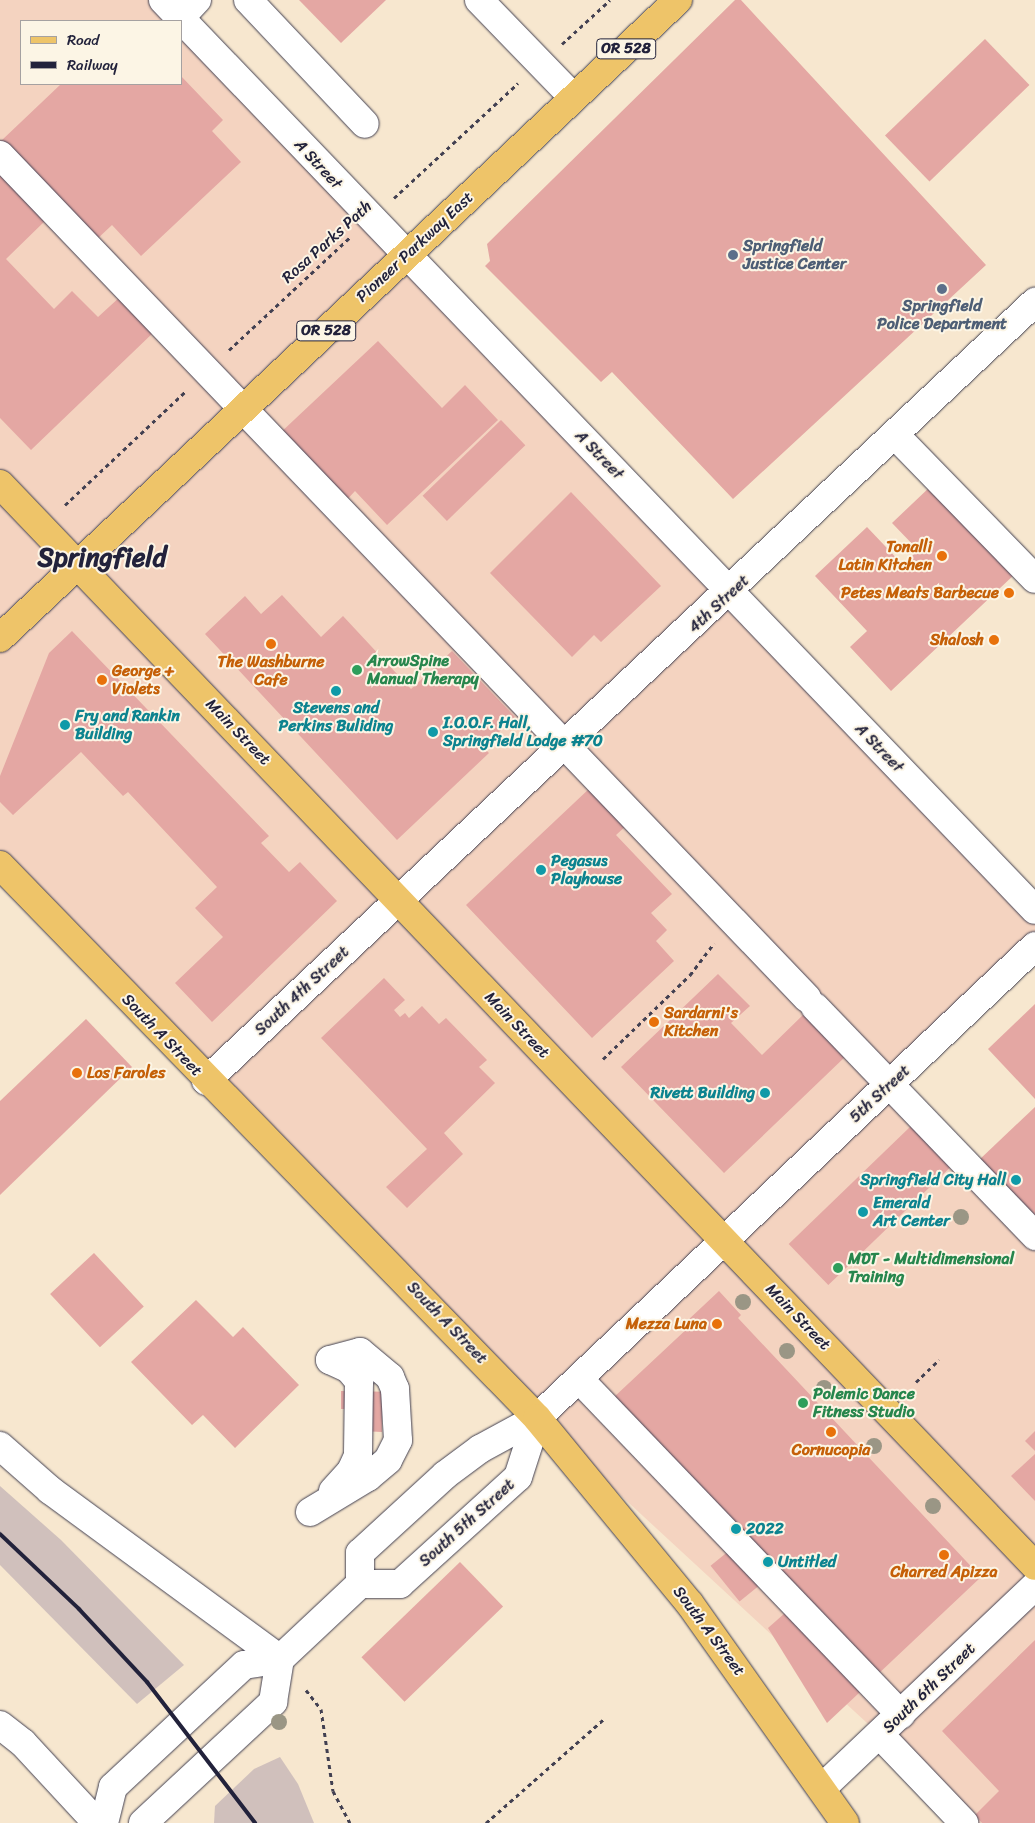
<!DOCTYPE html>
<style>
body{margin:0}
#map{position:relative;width:1035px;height:1823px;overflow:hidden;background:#f7e7cf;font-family:Sriracha,sans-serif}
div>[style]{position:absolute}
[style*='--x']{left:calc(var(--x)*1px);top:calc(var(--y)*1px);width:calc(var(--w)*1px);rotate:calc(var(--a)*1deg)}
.built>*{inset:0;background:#f4d3c0}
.industrial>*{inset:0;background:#d0c0bc}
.building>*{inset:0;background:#e4a7a3;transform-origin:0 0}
.path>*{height:3px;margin-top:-1.5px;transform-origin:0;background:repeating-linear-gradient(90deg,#424051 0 4px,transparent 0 8px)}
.roads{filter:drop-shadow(0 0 1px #424051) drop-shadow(0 0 1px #424051)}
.minor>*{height:28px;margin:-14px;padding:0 14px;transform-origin:14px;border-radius:14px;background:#fff}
.major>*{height:28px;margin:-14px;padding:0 14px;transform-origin:14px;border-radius:14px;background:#eec469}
.rail>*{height:4px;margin:-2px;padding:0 2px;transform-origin:2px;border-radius:2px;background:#22223b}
.trees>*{width:16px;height:16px;margin:-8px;border-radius:50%;background:#9a9685}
.dots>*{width:14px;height:14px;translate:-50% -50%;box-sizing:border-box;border:2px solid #fcf5e5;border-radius:50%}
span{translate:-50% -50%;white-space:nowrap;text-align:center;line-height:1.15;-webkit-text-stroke:4px #fcf5e5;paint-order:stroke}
.shield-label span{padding:1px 4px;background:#fcf5e5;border:1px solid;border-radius:4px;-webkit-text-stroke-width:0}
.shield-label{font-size:15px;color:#22223b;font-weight:700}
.street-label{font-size:16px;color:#22223b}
.service-label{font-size:16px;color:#4e5e75;font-weight:700}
.left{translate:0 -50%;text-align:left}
.food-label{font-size:16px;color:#c56008;font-weight:700}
.right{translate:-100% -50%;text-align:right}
.leisure-label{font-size:16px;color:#27864d;font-weight:700}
.culture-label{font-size:16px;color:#0d838f;font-weight:700}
.town-label{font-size:26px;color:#22223b;font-weight:700}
.legend{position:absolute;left:20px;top:20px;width:162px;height:65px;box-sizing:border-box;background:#fcf5e5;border:1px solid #a5a1a1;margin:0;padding:6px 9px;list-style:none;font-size:15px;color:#22223b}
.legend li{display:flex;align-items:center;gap:10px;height:25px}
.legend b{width:25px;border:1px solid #a5a1a1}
</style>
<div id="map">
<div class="built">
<div style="clip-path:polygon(evenodd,0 0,164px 0,1035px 910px,1035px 946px,890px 1084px,1035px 1236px,1035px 1823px,964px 1823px,880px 1735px,537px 1418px,0 850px,0 0,21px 21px,181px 21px,181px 84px,21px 84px,21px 21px)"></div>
</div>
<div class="industrial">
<div style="clip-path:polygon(0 1486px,61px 1540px,184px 1665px,137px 1704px,0 1565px)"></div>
<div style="clip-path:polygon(280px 1757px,298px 1784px,314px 1823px,214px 1823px,215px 1806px,254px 1769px)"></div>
</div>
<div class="building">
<div style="clip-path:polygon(299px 0,386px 0,341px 43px)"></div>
<div style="clip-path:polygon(735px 0,741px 0,986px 265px,733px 499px,612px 372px,601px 382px,485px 266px,490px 261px,487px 244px)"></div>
<div style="left:985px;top:39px;width:64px;height:139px;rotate:46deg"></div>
<div style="clip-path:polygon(181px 76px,223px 120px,212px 131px,241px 162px,141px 256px,112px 225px,95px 241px,1px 141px,61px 84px,181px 84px)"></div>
<div style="clip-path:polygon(0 170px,47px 219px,6px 259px,54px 309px,72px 291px,98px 317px,121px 296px,155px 331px,31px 450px,0 418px)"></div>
<div style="clip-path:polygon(378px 341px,442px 408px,465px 385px,498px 420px,387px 525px,355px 491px,343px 504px,278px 435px)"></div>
<div style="left:501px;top:420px;width:35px;height:109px;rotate:46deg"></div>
<div style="clip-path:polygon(932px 485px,1016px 573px,891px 691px,850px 647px,867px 631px,815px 576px,867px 527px,903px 565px,918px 550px,892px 523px)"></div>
<div style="clip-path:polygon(571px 492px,661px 586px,601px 642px,594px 635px,572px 657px,490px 573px)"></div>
<div style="clip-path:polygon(282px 595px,321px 637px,343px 616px,411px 689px,452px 651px,515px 717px,483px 747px,489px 753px,397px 840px,205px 634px,245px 596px,261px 614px)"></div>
<div style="clip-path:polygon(72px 631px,269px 836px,261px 843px,289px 872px,300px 862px,337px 901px,212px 1022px,175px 983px,223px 937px,195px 908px,217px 887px,128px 792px,123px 796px,81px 752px,13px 815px,0 802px,0 776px,49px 653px)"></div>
<div style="clip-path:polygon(591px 787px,627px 825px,616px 835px,672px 894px,651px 913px,667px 930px,656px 941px,674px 961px,592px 1038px,466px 905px)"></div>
<div style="clip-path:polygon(718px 974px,750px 1006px,731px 1023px,762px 1055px,806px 1012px,847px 1055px,724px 1173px,621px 1067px)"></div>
<div style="clip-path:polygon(384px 978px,405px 1000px,394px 1010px,400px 1017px,405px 1013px,409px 1018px,422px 1006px,439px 1024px,446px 1018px,487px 1060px,479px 1067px,495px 1083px,444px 1133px,463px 1154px,407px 1208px,386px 1187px,427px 1149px,321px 1038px)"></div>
<div style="clip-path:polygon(1035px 1004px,1035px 1099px,988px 1049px)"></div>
<div style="clip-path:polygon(86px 1019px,132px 1067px,0 1195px,0 1101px)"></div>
<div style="clip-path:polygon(1035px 1107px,1035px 1220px,978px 1161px)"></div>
<div style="left:911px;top:1126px;width:57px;height:170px;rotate:46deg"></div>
<div style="left:94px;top:1253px;width:73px;height:60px;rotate:47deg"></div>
<div style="clip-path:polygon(719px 1291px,741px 1315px,738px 1318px,981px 1577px,876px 1676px,613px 1398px,691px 1325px,687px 1321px)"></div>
<div style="clip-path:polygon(196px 1300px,233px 1337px,243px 1327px,299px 1385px,235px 1448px,203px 1415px,192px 1425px,131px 1362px)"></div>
<div style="clip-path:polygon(341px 1391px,402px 1392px,402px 1409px,382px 1409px,382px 1432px,361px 1431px,361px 1409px,341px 1409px)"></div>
<div style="clip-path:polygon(1035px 1431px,1035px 1451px,1025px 1441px)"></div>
<div style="clip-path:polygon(1035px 1454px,1035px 1501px,1011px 1476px)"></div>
<div style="left:730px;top:1550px;width:46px;height:25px;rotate:51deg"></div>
<div style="left:460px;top:1562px;width:62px;height:137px;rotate:46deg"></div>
<div style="clip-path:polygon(785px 1613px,860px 1692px,827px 1723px,768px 1628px)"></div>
<div style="clip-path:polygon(1035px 1640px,1035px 1823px,982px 1823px,975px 1815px,999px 1791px,942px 1731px)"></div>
</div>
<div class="path">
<div style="--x:562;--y:44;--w:65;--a:-42.5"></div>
<div style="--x:394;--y:198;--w:169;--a:-42.8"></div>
<div style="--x:229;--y:350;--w:166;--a:-43"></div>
<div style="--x:65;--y:505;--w:166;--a:-43.3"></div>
<div style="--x:603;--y:1059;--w:121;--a:-44"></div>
<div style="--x:690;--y:975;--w:40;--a:-53"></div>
<div style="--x:916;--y:1382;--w:32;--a:-44"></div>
<div style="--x:306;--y:1690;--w:24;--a:52"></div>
<div style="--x:321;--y:1709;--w:83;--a:81.7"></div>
<div style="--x:333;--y:1791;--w:36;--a:62"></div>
<div style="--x:486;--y:1823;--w:157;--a:-41.4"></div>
</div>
<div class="roads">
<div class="minor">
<div style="--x:163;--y:0;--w:1260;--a:46.22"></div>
<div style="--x:248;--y:0;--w:170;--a:46.7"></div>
<div style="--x:479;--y:0;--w:136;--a:45.9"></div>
<div style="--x:180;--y:18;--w:25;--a:-47"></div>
<div style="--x:0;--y:155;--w:1167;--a:46.25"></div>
<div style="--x:896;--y:436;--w:199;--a:45.8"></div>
<div style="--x:815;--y:1007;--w:318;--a:46.1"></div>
<div style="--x:206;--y:1081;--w:1138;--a:-43.22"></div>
<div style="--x:330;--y:1360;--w:21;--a:25"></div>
<div style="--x:349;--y:1369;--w:16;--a:50"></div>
<div style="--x:359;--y:1381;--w:75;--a:90.8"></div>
<div style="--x:358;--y:1456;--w:17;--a:115"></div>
<div style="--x:351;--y:1471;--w:27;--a:132"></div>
<div style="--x:579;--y:1379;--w:465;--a:46.2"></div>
<div style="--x:0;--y:1446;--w:67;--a:41.3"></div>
<div style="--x:50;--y:1490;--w:285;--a:36.3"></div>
<div style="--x:310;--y:1512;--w:68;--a:-31.1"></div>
<div style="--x:368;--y:1477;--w:26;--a:-40"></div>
<div style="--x:388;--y:1460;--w:22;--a:-63"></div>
<div style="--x:398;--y:1440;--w:51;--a:-93.4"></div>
<div style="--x:395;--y:1389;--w:13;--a:-113"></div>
<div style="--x:390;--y:1377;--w:39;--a:-140"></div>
<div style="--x:360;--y:1352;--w:31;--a:165"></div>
<div style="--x:360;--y:1584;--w:31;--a:-90"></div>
<div style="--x:360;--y:1553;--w:115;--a:-42.5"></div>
<div style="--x:445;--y:1475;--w:44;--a:-36.6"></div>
<div style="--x:480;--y:1449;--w:65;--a:-28.5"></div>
<div style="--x:537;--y:1418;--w:686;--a:-43.46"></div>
<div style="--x:0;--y:1725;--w:29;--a:38"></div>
<div style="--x:23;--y:1743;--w:109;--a:47.2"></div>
<div style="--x:880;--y:1735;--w:122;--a:46.3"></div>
<div style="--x:822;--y:1788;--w:294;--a:-43.5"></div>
<div style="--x:104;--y:1823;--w:37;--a:-76"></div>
<div style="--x:113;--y:1787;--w:179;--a:-43"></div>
<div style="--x:244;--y:1665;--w:36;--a:-9"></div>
<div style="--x:280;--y:1659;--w:110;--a:-43.2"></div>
<div style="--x:360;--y:1584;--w:40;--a:0"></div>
<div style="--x:400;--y:1584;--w:159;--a:-42.2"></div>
<div style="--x:518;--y:1477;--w:62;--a:-72.1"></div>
<div style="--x:143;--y:1823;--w:178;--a:-42.9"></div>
<div style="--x:273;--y:1702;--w:44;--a:-80.8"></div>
</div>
<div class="major">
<div style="--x:0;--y:484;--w:1497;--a:46.27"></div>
<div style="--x:0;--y:638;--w:931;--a:-43.26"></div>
<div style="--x:0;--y:865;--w:771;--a:45.84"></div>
<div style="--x:537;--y:1418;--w:241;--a:50.6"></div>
<div style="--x:690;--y:1604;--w:268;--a:54.7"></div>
</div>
</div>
<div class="rail">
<div style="--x:0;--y:1534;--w:109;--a:43.5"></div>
<div style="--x:79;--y:1609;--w:100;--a:47"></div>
<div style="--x:147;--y:1682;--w:178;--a:52.5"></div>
</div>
<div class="trees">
<div style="left:961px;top:1217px"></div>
<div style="left:743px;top:1302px"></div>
<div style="left:787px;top:1351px"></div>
<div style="left:824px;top:1388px"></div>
<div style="left:874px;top:1446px"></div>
<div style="left:933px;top:1506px"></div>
<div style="left:279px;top:1722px"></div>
</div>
<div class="dots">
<div style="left:733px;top:255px;background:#5c6f8a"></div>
<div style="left:942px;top:289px;background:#5c6f8a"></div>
<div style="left:942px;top:556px;background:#e8710a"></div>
<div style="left:1009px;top:593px;background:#e8710a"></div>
<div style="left:994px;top:640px;background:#e8710a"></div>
<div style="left:271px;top:644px;background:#e8710a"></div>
<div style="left:357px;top:670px;background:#2e9e5b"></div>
<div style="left:102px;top:680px;background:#e8710a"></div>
<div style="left:336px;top:691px;background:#0f9aa8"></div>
<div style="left:65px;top:725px;background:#0f9aa8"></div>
<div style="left:433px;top:732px;background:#0f9aa8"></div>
<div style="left:541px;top:870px;background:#0f9aa8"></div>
<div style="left:654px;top:1022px;background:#e8710a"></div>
<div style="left:77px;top:1073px;background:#e8710a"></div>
<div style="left:765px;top:1093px;background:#0f9aa8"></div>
<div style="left:1016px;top:1180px;background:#0f9aa8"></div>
<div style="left:863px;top:1212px;background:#0f9aa8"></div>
<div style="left:838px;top:1268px;background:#2e9e5b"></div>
<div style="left:717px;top:1324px;background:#e8710a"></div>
<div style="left:803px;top:1403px;background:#2e9e5b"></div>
<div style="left:831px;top:1432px;background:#e8710a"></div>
<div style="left:736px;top:1529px;background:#0f9aa8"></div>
<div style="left:944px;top:1555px;background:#e8710a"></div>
<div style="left:768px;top:1562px;background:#0f9aa8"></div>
</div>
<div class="shield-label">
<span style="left:626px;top:49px">OR 528</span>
<span style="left:326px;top:331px">OR 528</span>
</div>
<div class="street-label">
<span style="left:318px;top:164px;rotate:47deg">A Street</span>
<span style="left:327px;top:242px;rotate:-42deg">Rosa Parks Path</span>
<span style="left:415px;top:247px;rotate:-43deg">Pioneer Parkway East</span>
<span style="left:599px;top:455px;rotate:46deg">A Street</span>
<span style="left:719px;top:604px;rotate:-43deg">4th Street</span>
<span style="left:238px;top:732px;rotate:46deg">Main Street</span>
<span style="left:879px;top:748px;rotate:46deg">A Street</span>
<span style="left:302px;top:991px;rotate:-43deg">South 4th Street</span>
<span style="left:517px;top:1025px;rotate:46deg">Main Street</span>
<span style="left:162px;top:1035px;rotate:46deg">South A Street</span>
<span style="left:880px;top:1094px;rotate:-43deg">5th Street</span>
<span style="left:798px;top:1317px;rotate:46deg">Main Street</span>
<span style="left:447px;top:1323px;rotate:46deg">South A Street</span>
<span style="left:467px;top:1523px;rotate:-42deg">South 5th Street</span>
<span style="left:709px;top:1631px;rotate:53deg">South A Street</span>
<span style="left:929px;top:1688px;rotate:-44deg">South 6th Street</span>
</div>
<div class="service-label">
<span class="left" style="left:743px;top:255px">Springfield<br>Justice Center</span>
<span style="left:942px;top:315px">Springfield<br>Police Department</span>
</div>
<div class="food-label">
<span class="right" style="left:932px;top:556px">Tonalli<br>Latin Kitchen</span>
<span class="right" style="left:999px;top:593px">Petes Meats Barbecue</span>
<span class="right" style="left:984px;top:640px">Shalosh</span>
<span style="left:271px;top:671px">The Washburne<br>Cafe</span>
<span class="left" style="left:112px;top:680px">George +<br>Violets</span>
<span class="left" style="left:664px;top:1022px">Sardarni's<br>Kitchen</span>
<span class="left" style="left:87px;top:1073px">Los Faroles</span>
<span class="right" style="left:707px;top:1324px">Mezza Luna</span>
<span style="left:831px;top:1450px">Cornucopia</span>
<span style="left:944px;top:1572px">Charred Apizza</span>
</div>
<div class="leisure-label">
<span class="left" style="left:367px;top:670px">ArrowSpine<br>Manual Therapy</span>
<span class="left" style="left:848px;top:1268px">MDT - Multidimensional<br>Training</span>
<span class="left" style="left:813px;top:1403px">Polemic Dance<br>Fitness Studio</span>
</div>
<div class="culture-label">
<span style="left:336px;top:717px">Stevens and<br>Perkins Buliding</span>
<span class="left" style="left:75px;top:725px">Fry and Rankin<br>Building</span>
<span class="left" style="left:443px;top:732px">I.O.O.F. Hall,<br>Springfield Lodge #70</span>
<span class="left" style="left:551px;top:870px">Pegasus<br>Playhouse</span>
<span class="right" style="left:755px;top:1093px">Rivett Building</span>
<span class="right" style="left:1006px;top:1180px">Springfield City Hall</span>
<span class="left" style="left:873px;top:1212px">Emerald<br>Art Center</span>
<span class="left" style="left:746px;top:1529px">2022</span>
<span class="left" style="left:778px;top:1562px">Untitled</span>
</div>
<div class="town-label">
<span style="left:102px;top:558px">Springfield</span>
</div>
<ul class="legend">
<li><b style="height:6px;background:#eec469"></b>Road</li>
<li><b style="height:6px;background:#22223b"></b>Railway</li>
</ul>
</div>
